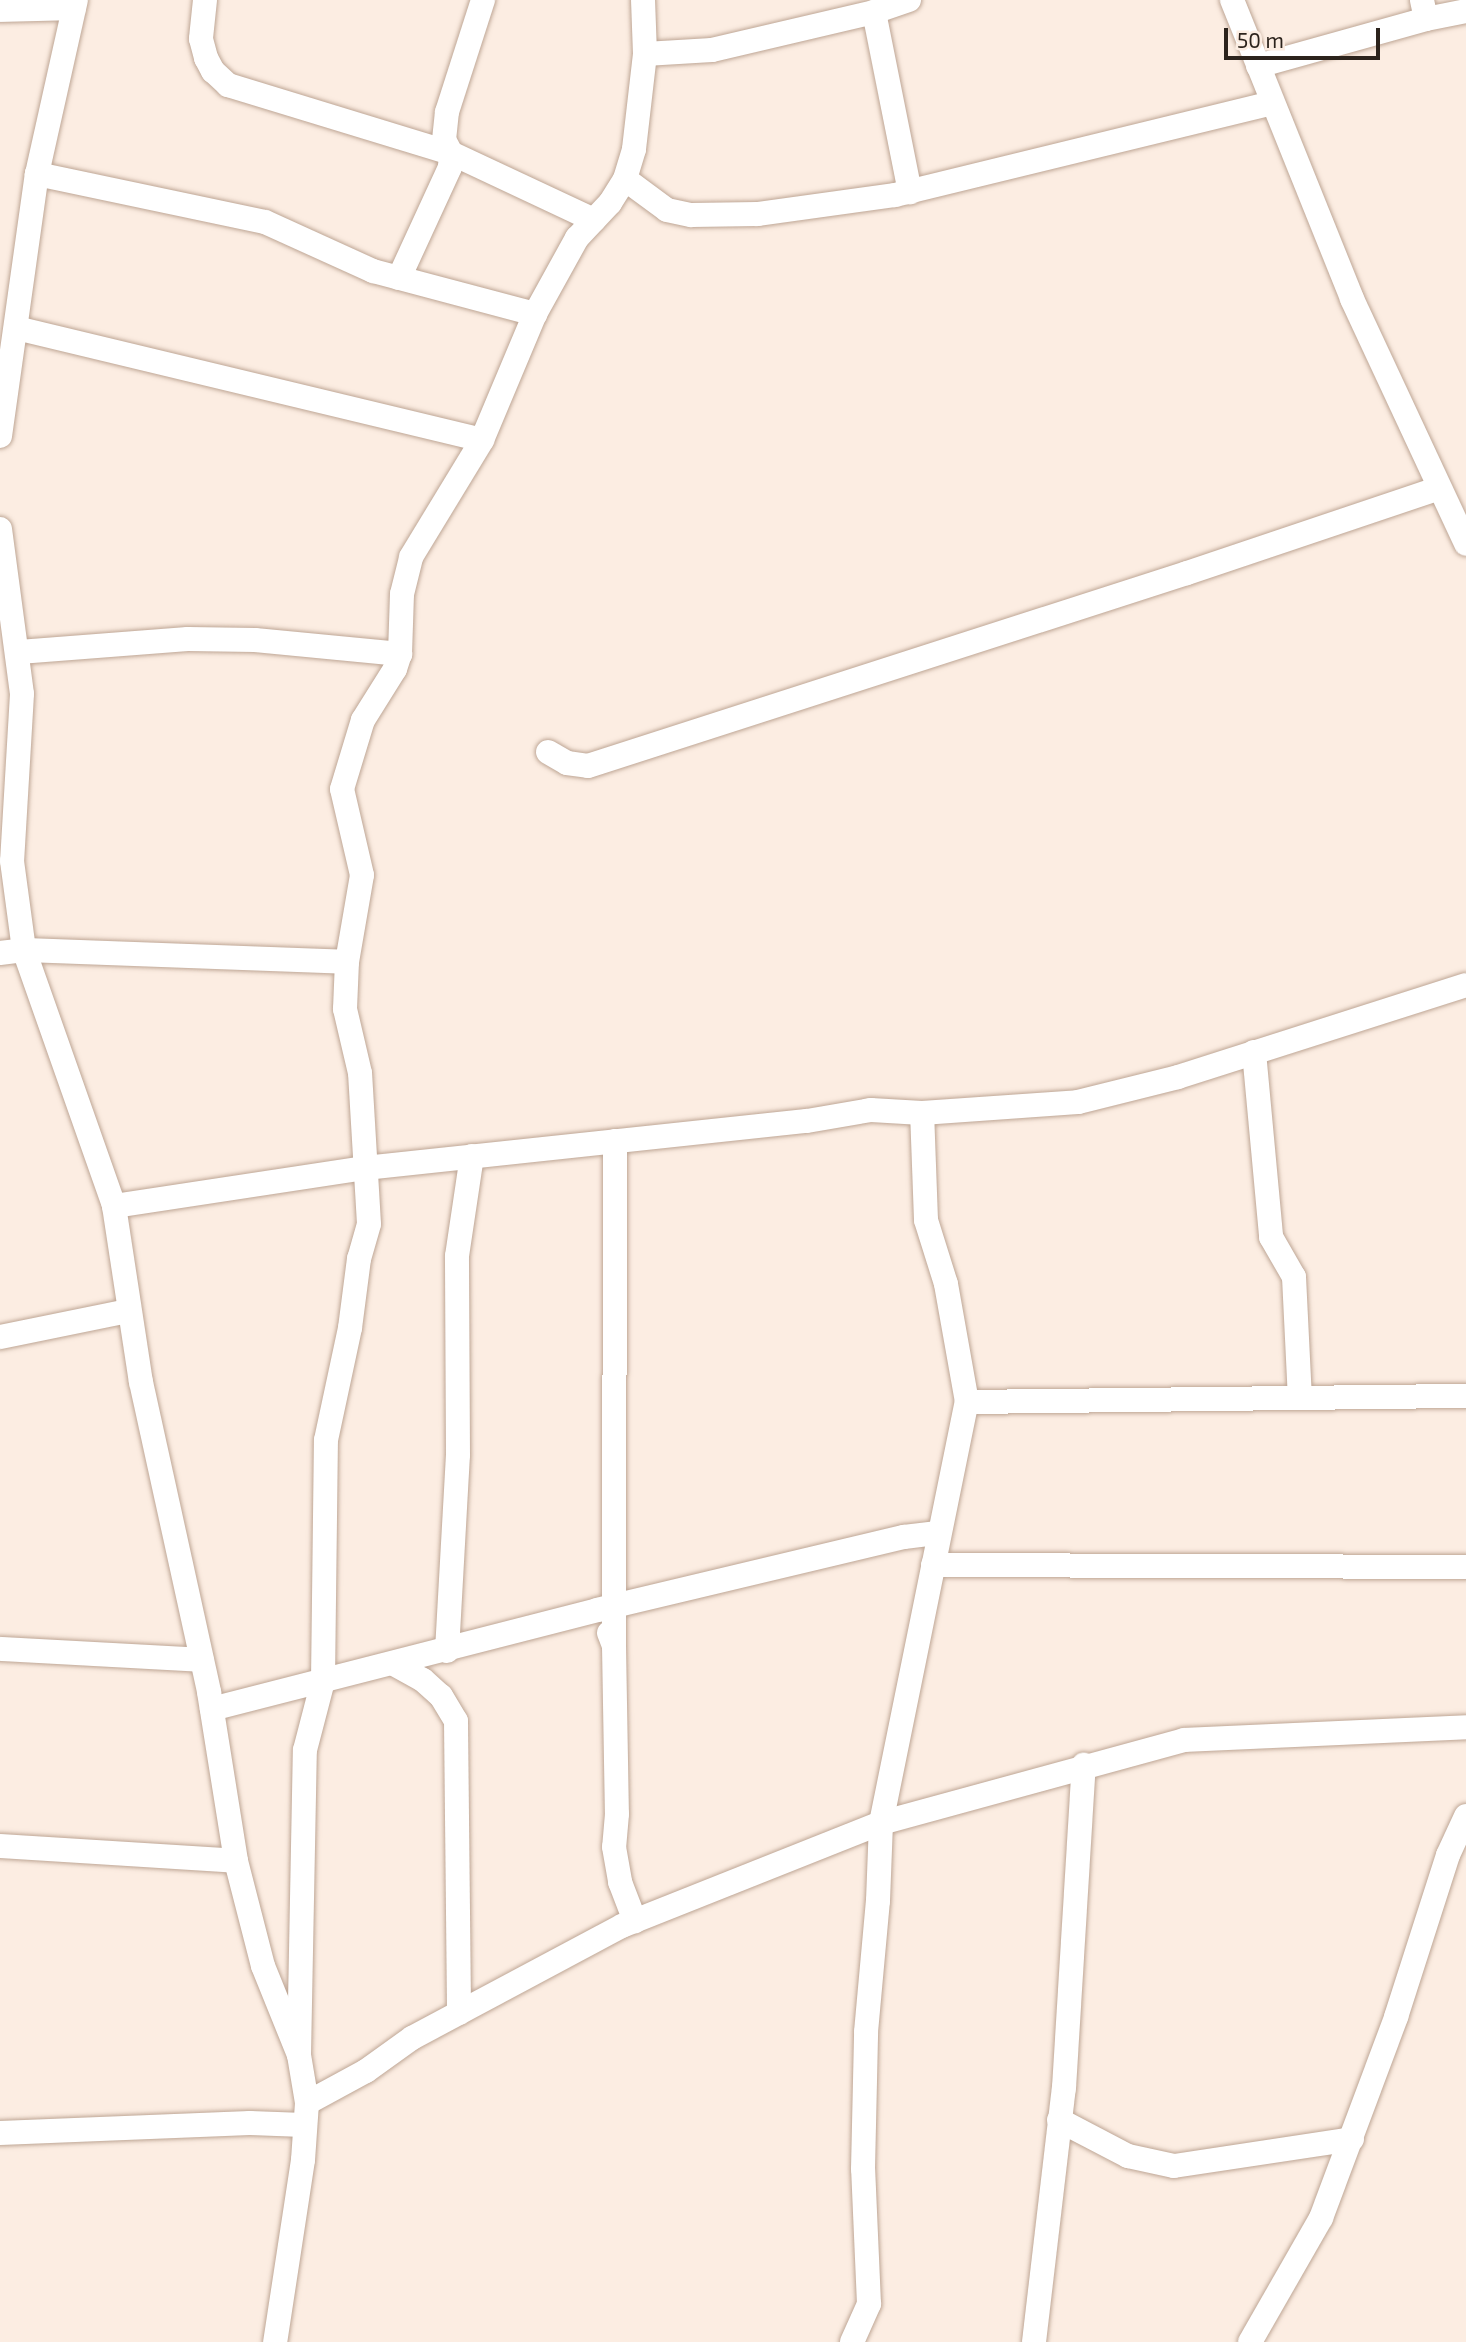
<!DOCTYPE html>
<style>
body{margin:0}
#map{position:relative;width:1466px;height:2342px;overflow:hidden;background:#fcede2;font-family:"Exo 2",sans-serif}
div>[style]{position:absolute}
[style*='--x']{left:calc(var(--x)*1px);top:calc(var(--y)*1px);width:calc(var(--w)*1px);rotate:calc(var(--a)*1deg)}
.roads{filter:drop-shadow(0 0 2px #bea695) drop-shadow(0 0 2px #bea695)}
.minor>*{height:24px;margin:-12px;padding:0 12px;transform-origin:12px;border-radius:12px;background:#fff}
span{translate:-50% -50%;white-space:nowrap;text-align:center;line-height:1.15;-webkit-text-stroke:5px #fcede2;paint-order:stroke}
.scale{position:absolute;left:1224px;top:28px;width:156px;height:32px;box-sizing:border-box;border:4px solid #2c231c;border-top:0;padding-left:9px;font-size:21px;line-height:24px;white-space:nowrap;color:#2c231c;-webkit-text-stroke:5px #fcede2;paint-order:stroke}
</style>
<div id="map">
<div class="roads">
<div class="minor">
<div style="--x:205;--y:0;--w:39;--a:96"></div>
<div style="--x:201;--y:39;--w:20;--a:75"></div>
<div style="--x:206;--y:58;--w:15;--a:62"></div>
<div style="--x:213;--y:71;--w:21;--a:43"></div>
<div style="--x:228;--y:85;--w:233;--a:17"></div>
<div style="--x:451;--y:153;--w:158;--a:25.1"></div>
<div style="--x:1232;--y:0;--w:322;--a:68.1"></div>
<div style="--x:1352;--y:299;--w:270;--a:65"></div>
<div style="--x:0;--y:10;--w:74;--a:-1.5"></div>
<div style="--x:874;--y:12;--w:184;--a:78.7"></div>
<div style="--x:1426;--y:19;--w:41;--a:-11.3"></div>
<div style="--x:645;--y:54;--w:67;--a:-3.4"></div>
<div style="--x:712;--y:50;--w:166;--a:-13.2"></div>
<div style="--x:874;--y:12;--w:37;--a:-19"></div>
<div style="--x:1258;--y:66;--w:174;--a:-15.6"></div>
<div style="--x:1426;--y:19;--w:19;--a:-102"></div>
<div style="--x:37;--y:174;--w:233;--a:11.9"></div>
<div style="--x:265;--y:222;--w:119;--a:24.4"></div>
<div style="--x:373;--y:271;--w:168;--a:14.9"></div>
<div style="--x:625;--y:179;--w:52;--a:36.4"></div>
<div style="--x:667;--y:210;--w:25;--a:12"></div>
<div style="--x:691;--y:215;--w:67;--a:-0.9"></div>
<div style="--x:758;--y:214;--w:138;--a:-7.9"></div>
<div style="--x:895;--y:195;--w:388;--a:-13.7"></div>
<div style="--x:399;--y:278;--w:122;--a:-65.3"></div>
<div style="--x:450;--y:167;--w:14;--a:-86"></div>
<div style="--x:451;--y:153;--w:15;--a:-118"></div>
<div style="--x:444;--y:140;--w:28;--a:-84"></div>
<div style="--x:447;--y:112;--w:118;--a:-72.2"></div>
<div style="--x:16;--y:328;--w:479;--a:13.5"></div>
<div style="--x:0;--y:436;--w:265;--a:-82"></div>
<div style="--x:37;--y:174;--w:178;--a:-77.4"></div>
<div style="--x:0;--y:529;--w:166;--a:82.4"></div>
<div style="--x:22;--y:694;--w:167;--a:93.4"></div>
<div style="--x:12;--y:861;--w:90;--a:82.3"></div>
<div style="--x:24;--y:950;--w:271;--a:70.6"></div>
<div style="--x:114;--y:1206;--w:178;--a:81.3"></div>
<div style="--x:141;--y:1382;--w:317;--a:77.6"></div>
<div style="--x:209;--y:1692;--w:171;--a:80.9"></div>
<div style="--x:236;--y:1861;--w:108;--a:75.6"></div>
<div style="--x:263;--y:1966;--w:96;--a:68"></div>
<div style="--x:299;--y:2055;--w:49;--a:80.5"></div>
<div style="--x:307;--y:2103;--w:57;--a:94"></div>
<div style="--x:303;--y:2160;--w:184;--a:98.7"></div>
<div style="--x:19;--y:652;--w:169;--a:-4.4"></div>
<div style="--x:188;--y:639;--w:67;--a:0.9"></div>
<div style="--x:255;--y:640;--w:146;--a:5.5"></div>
<div style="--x:548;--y:752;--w:22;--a:30"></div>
<div style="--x:567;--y:763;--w:21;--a:8"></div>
<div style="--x:588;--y:766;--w:629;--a:-17.86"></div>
<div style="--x:1187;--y:573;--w:266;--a:-18.6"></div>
<div style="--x:0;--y:953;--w:24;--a:-7"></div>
<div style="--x:24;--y:950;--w:323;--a:2.1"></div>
<div style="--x:1254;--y:1052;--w:186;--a:84.7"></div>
<div style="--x:1271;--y:1237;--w:46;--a:60.1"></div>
<div style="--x:1294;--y:1277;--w:121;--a:87.2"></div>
<div style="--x:114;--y:1206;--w:254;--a:-8.6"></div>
<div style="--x:365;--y:1168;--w:444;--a:-6.1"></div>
<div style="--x:807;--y:1121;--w:65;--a:-9.8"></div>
<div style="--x:871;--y:1110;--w:51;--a:3.4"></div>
<div style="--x:922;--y:1113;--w:156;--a:-4"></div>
<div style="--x:1078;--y:1102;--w:103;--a:-14"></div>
<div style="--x:1178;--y:1077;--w:302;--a:-17.7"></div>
<div style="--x:0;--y:1337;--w:131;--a:-11.5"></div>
<div style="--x:967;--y:1402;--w:499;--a:-0.7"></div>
<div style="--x:933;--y:1565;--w:533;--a:0.21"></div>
<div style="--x:609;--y:1633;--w:14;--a:69"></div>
<div style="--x:614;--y:1646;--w:168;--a:89"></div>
<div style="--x:617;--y:1814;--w:33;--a:95"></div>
<div style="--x:614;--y:1847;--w:36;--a:80"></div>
<div style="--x:620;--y:1882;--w:42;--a:69"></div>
<div style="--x:614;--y:1646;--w:505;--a:-89.89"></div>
<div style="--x:0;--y:1649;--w:202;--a:3.1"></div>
<div style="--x:447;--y:1651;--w:196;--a:-86.8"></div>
<div style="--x:458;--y:1455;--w:199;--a:-90.3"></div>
<div style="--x:457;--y:1256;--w:101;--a:-81.5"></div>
<div style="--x:394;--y:1664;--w:33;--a:29"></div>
<div style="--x:423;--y:1680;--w:24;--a:42"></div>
<div style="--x:441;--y:1696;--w:29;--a:59"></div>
<div style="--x:456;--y:1721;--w:292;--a:89.4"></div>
<div style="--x:212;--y:1709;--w:398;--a:-14.4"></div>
<div style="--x:597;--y:1610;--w:316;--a:-13.4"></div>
<div style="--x:904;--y:1537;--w:34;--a:-7"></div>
<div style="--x:0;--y:1846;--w:236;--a:3.6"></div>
<div style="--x:299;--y:2055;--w:305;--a:-88.9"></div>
<div style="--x:305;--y:1750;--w:71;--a:-75.4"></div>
<div style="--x:323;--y:1681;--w:241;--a:-89.3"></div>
<div style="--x:326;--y:1440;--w:115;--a:-77.9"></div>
<div style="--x:350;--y:1328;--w:70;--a:-82.6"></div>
<div style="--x:359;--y:1259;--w:36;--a:-74"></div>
<div style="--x:369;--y:1224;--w:151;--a:-93.4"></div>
<div style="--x:360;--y:1073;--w:66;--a:-103.2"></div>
<div style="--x:345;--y:1009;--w:47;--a:-87.6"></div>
<div style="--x:347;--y:962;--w:88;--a:-80.2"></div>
<div style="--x:362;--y:875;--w:88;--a:-103.1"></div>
<div style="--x:342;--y:789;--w:72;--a:-73.1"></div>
<div style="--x:363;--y:720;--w:60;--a:-57.9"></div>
<div style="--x:395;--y:669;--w:16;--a:-72"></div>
<div style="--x:400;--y:654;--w:60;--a:-88.1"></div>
<div style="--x:402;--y:594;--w:38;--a:-76"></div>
<div style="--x:411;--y:557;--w:137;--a:-58.7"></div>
<div style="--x:482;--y:440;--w:137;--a:-67.2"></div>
<div style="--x:535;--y:314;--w:87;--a:-61.1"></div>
<div style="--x:577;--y:238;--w:48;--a:-46.7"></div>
<div style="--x:610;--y:203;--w:28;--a:-58"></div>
<div style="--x:625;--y:179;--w:31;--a:-73"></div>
<div style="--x:634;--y:149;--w:96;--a:-83.4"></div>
<div style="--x:645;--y:54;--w:54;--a:-92.1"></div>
<div style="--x:307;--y:2103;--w:67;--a:-28.5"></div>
<div style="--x:366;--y:2071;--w:57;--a:-35.7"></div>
<div style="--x:412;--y:2038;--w:238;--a:-28.1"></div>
<div style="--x:622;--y:1926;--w:279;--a:-21.7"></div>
<div style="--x:881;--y:1823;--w:314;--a:-15.3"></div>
<div style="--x:1184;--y:1740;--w:282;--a:-2.6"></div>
<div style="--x:1059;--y:2120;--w:78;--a:27.6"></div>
<div style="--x:1128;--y:2156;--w:47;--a:12.3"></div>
<div style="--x:1174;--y:2166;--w:180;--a:-8.6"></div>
<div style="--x:0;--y:2133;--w:250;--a:-2.3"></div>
<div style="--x:250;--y:2123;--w:54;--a:2.1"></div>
<div style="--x:852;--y:2342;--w:42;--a:-65.9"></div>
<div style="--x:869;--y:2304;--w:135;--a:-92.5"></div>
<div style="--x:863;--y:2169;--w:137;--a:-88.7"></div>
<div style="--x:866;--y:2032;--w:132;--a:-84.8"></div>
<div style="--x:878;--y:1901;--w:78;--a:-87.8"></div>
<div style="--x:881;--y:1823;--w:430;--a:-78.5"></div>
<div style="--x:967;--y:1402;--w:120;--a:-100.1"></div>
<div style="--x:946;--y:1284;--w:67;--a:-107.4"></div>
<div style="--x:926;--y:1220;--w:107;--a:-92.1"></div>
<div style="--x:1034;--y:2342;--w:256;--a:-83.3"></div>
<div style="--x:1064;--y:2088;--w:324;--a:-86.5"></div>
<div style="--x:1250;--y:2342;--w:143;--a:-60.2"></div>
<div style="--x:1321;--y:2218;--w:215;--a:-69.5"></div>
<div style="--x:1396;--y:2017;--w:170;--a:-72.2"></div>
<div style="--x:1448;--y:1855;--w:43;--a:-65.2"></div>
</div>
</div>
<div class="scale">50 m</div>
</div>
